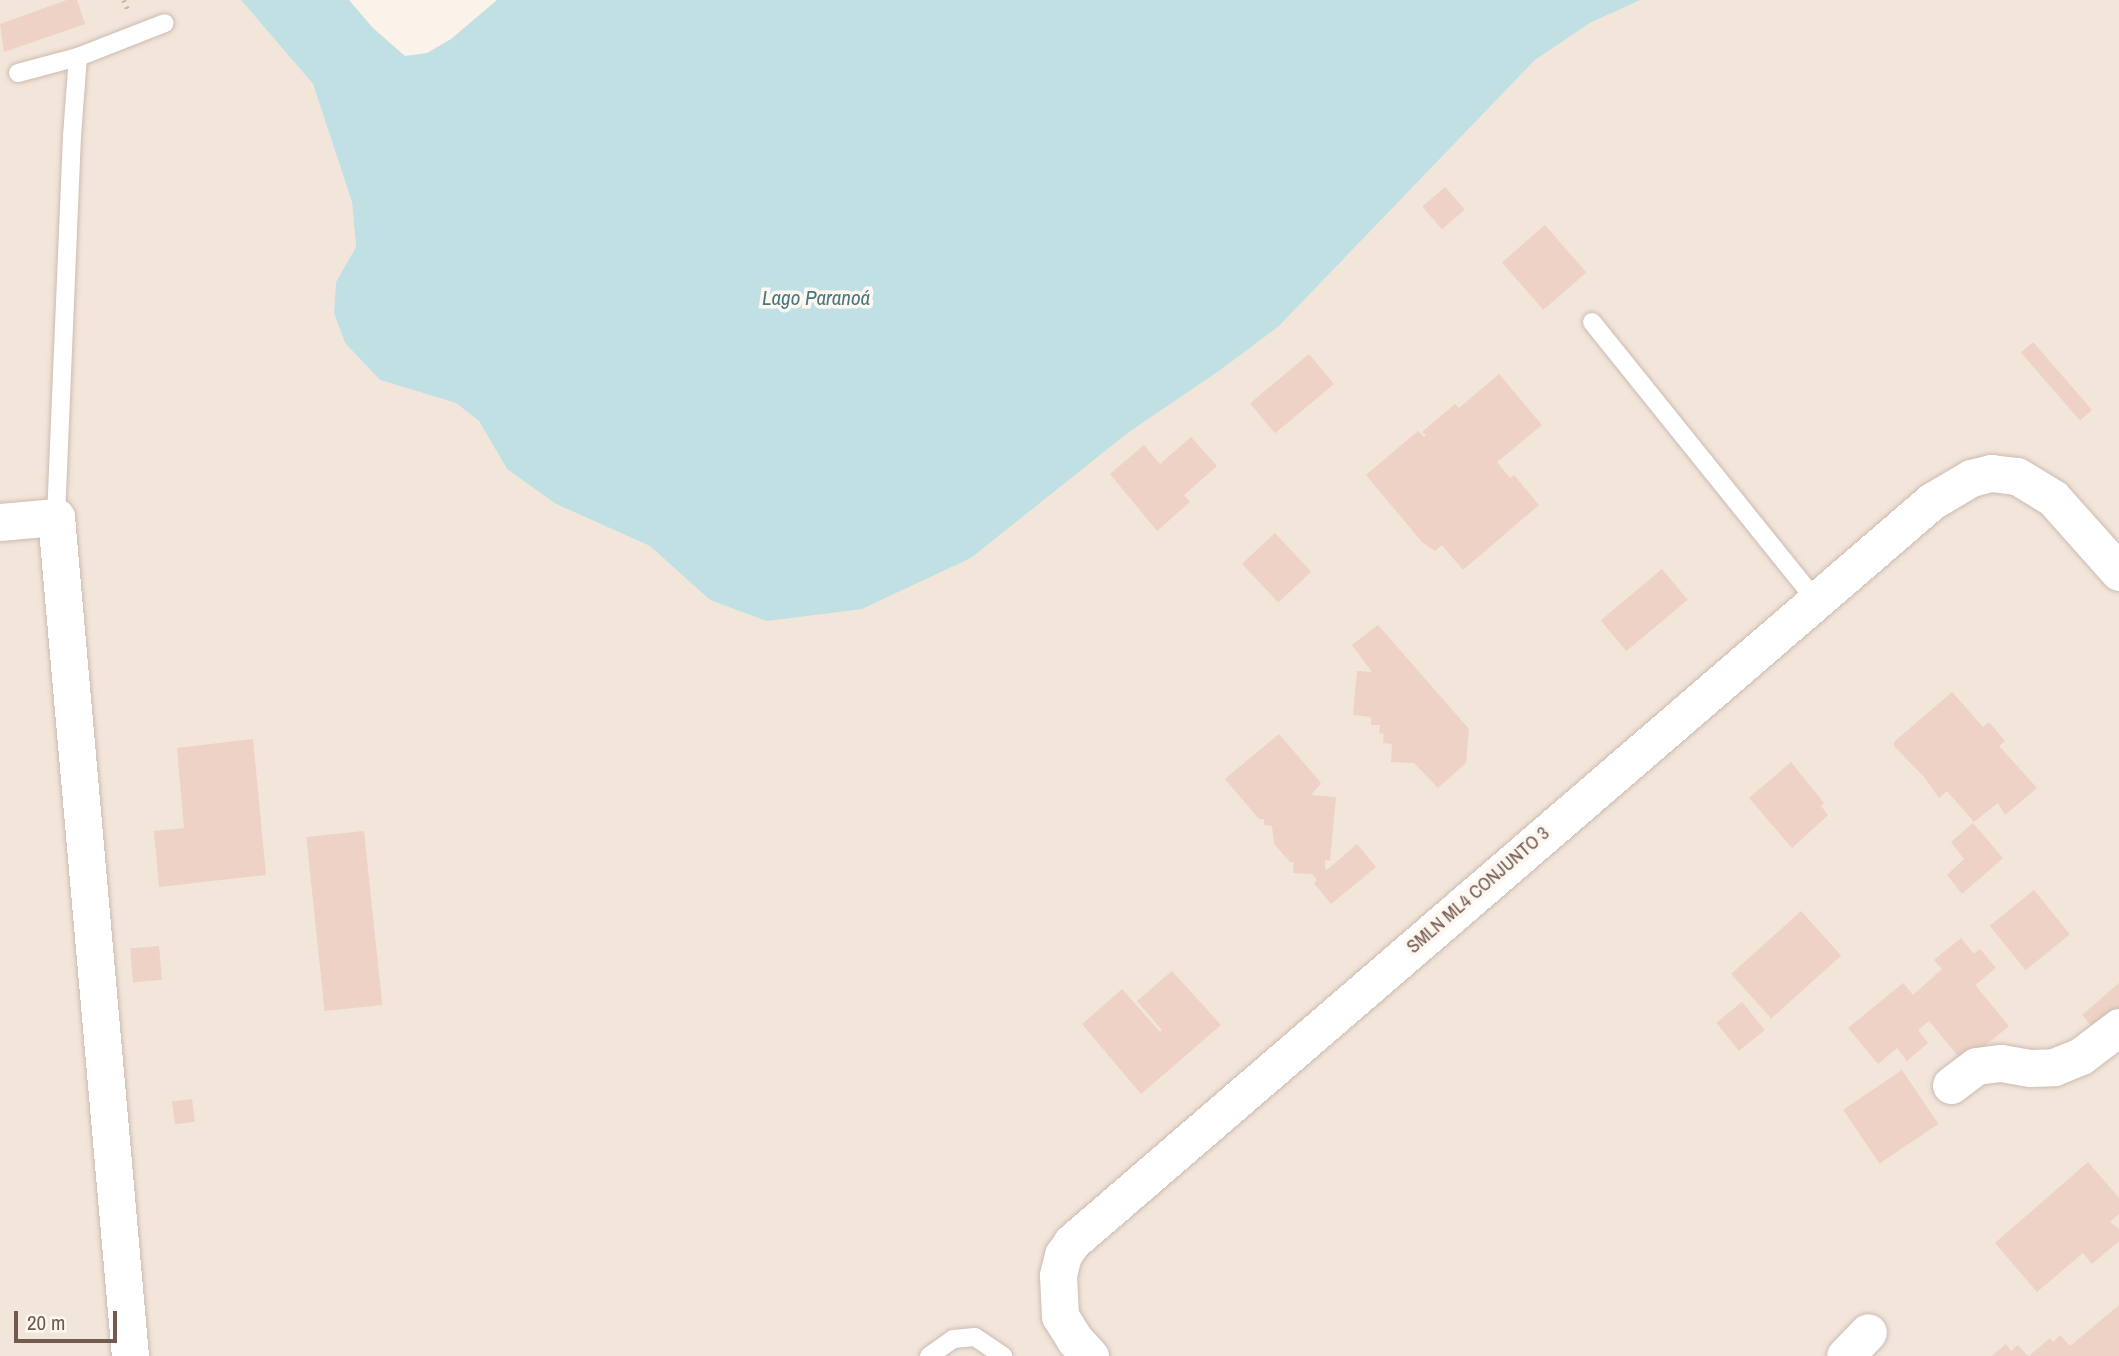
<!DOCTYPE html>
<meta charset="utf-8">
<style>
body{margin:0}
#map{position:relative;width:2119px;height:1356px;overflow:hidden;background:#fbf3ea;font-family:"Archivo Narrow",sans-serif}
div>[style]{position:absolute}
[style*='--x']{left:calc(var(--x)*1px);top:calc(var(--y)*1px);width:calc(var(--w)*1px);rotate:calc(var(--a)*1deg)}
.residential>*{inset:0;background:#f2e5d9}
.water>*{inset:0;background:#c0e0e3}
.building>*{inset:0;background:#edd2c5;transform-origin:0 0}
.path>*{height:4.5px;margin-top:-2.25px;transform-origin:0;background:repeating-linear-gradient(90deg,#d2b5a7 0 2px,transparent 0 7px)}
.roads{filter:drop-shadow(0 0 2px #ccbbb1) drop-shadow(0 0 2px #ccbbb1)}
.lane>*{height:18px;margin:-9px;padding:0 9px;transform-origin:9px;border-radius:9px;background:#fff}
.street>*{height:37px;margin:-18.5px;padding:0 18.5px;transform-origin:18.5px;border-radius:18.5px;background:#fff}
span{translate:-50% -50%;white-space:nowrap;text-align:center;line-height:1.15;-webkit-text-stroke:7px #fdf7f1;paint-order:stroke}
.street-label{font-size:19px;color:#735a50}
.water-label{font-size:21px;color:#48787d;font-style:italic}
.scale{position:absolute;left:14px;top:1311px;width:103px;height:32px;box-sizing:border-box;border:4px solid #735a50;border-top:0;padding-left:9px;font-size:21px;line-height:24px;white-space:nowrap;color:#735a50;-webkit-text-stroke:5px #fdf7f1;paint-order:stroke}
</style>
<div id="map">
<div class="residential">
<div style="clip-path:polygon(0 0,241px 0,313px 84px,352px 202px,356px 247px,336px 282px,334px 313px,345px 343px,380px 380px,456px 403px,479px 421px,507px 469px,556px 504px,650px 546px,710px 600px,862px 609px,971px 558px,1129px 432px,1219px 371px,1279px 326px,1535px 60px,1590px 23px,1639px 0,2119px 0,2119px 1356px,0 1356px)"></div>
</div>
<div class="water">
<div style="clip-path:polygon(241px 0,349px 0,373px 28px,405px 56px,427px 53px,451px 39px,497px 0,1640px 0,1590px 23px,1535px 60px,1279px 326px,1219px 371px,1129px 432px,971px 558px,862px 609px,767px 621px,710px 600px,650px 546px,556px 504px,507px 469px,479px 421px,456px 403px,380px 380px,345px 343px,334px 313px,336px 282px,356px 247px,352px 202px,313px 84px)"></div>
</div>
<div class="building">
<div style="clip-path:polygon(67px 0,77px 0,85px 24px,4px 52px,0 24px)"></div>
<div style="left:1445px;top:187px;width:30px;height:30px;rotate:49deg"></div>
<div style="left:1545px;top:225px;width:63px;height:57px;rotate:49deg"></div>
<div style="left:2033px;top:342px;width:90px;height:16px;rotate:49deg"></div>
<div style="left:1309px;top:354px;width:39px;height:77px;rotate:50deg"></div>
<div style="clip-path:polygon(1499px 374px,1542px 425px,1497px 462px,1510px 478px,1514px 475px,1539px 505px,1463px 570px,1442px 545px,1435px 551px,1422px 542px,1366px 475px,1418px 431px,1424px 437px,1426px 435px,1422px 432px,1455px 404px,1459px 408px)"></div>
<div style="clip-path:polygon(1191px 437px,1217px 466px,1184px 495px,1190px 502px,1157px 531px,1110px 474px,1144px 445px,1160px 464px)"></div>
<div style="left:1275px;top:533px;width:53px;height:45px;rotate:47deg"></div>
<div style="left:1662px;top:569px;width:40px;height:80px;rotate:50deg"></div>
<div style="clip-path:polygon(1378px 625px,1469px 729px,1466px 763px,1438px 788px,1414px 763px,1391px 762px,1392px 744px,1383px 743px,1384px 734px,1379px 733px,1380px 725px,1371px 725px,1371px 717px,1353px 715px,1357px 671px,1372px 672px,1352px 645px)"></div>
<div style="clip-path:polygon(1952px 692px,1983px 727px,1989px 722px,2005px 741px,1999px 746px,2037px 788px,2005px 815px,1998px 803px,1974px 822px,1947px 791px,1939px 798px,1925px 778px,1894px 746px,1894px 742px)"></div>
<div style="clip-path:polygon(1279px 734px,1321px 783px,1311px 795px,1336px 797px,1330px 861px,1325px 860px,1325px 868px,1327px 870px,1357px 844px,1376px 867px,1331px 904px,1314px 883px,1317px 880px,1312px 874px,1293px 873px,1294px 862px,1290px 862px,1274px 844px,1272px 826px,1264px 825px,1264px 819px,1259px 819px,1225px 779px)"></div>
<div style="clip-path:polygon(253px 739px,266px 875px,159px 887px,154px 831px,184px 828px,177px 748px)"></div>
<div style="clip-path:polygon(1791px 762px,1824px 803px,1821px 806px,1828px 815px,1792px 848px,1749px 798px)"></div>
<div style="clip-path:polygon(1973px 823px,2003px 858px,1962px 894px,1947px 875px,1964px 859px,1951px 842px)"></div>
<div style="left:364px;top:831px;width:175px;height:58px;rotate:84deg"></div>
<div style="left:2034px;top:890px;width:57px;height:57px;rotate:51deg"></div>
<div style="left:1801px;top:911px;width:60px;height:94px;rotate:48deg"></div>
<div style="clip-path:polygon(1961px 938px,1974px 954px,1980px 949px,1996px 968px,1975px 985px,2009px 1026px,1964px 1063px,1929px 1021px,1918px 1030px,1928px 1043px,1907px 1061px,1897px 1048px,1878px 1064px,1848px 1028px,1903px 983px,1913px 995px,1942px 969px,1934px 960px)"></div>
<div style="left:159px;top:946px;width:34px;height:29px;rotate:85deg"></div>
<div style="clip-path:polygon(1172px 971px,1221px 1025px,1141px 1094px,1082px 1024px,1122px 989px,1160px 1032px,1162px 1030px,1137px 1001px)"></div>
<div style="clip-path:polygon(2119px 983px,2119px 1010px,2095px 1030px,2082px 1015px)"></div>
<div style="left:1742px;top:1002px;width:36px;height:33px;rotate:51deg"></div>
<div style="left:1902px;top:1070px;width:65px;height:71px;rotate:56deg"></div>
<div style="left:192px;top:1099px;width:23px;height:20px;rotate:83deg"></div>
<div style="clip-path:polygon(2088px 1162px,2119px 1198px,2119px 1214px,2110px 1222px,2119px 1229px,2119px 1241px,2092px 1264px,2083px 1253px,2037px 1292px,1995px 1243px)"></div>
<div style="clip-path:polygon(2119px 1305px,2119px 1356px,2029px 1356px,2050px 1338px,2053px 1342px,2060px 1335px,2070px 1346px)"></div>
<div style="clip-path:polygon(2006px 1344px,2011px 1351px,2018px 1345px,2028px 1356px,1992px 1356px)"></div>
</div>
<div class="path">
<div style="--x:124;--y:0;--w:11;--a:68"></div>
</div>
<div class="roads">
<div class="lane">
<div style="--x:18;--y:73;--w:62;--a:-14.9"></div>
<div style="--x:78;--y:57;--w:93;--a:-21.3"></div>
<div style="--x:1592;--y:322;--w:356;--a:51.2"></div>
<div style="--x:56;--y:517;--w:381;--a:-87.6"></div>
<div style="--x:72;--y:136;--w:79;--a:-85.7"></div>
<div style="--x:929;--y:1356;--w:29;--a:-35"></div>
<div style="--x:953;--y:1339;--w:22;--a:-5"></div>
<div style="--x:975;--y:1337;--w:34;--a:34"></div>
</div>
<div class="street">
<div style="--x:0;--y:522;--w:56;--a:-5.1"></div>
<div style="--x:56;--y:517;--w:842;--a:84.96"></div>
<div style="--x:1951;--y:1085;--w:31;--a:-37"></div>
<div style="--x:1976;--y:1066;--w:25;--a:-7"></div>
<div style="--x:2001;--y:1063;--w:29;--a:10"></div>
<div style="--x:2030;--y:1068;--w:24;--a:-2"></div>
<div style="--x:2054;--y:1067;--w:29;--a:-22"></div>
<div style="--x:2081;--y:1056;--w:48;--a:-37.3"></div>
<div style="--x:1090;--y:1356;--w:22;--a:-133"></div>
<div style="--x:1075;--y:1340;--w:28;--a:-122"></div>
<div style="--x:1060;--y:1316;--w:41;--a:-92.8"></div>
<div style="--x:1058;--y:1275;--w:21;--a:-76"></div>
<div style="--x:1063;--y:1255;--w:16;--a:-55"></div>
<div style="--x:1072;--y:1242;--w:1135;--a:-40.75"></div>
<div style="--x:1932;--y:501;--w:45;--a:-30.5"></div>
<div style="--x:1971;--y:478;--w:21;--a:-14"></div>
<div style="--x:1991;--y:473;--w:26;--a:7"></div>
<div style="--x:2017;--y:476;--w:42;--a:31.4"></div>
<div style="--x:2053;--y:498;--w:99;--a:48.3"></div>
<div style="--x:1845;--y:1356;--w:33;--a:-46"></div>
</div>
</div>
<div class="street-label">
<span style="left:1478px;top:890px;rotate:-41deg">SMLN ML4 CONJUNTO 3</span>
</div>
<div class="water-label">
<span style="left:816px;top:298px">Lago Paranoá</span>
</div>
<div class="scale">20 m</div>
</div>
